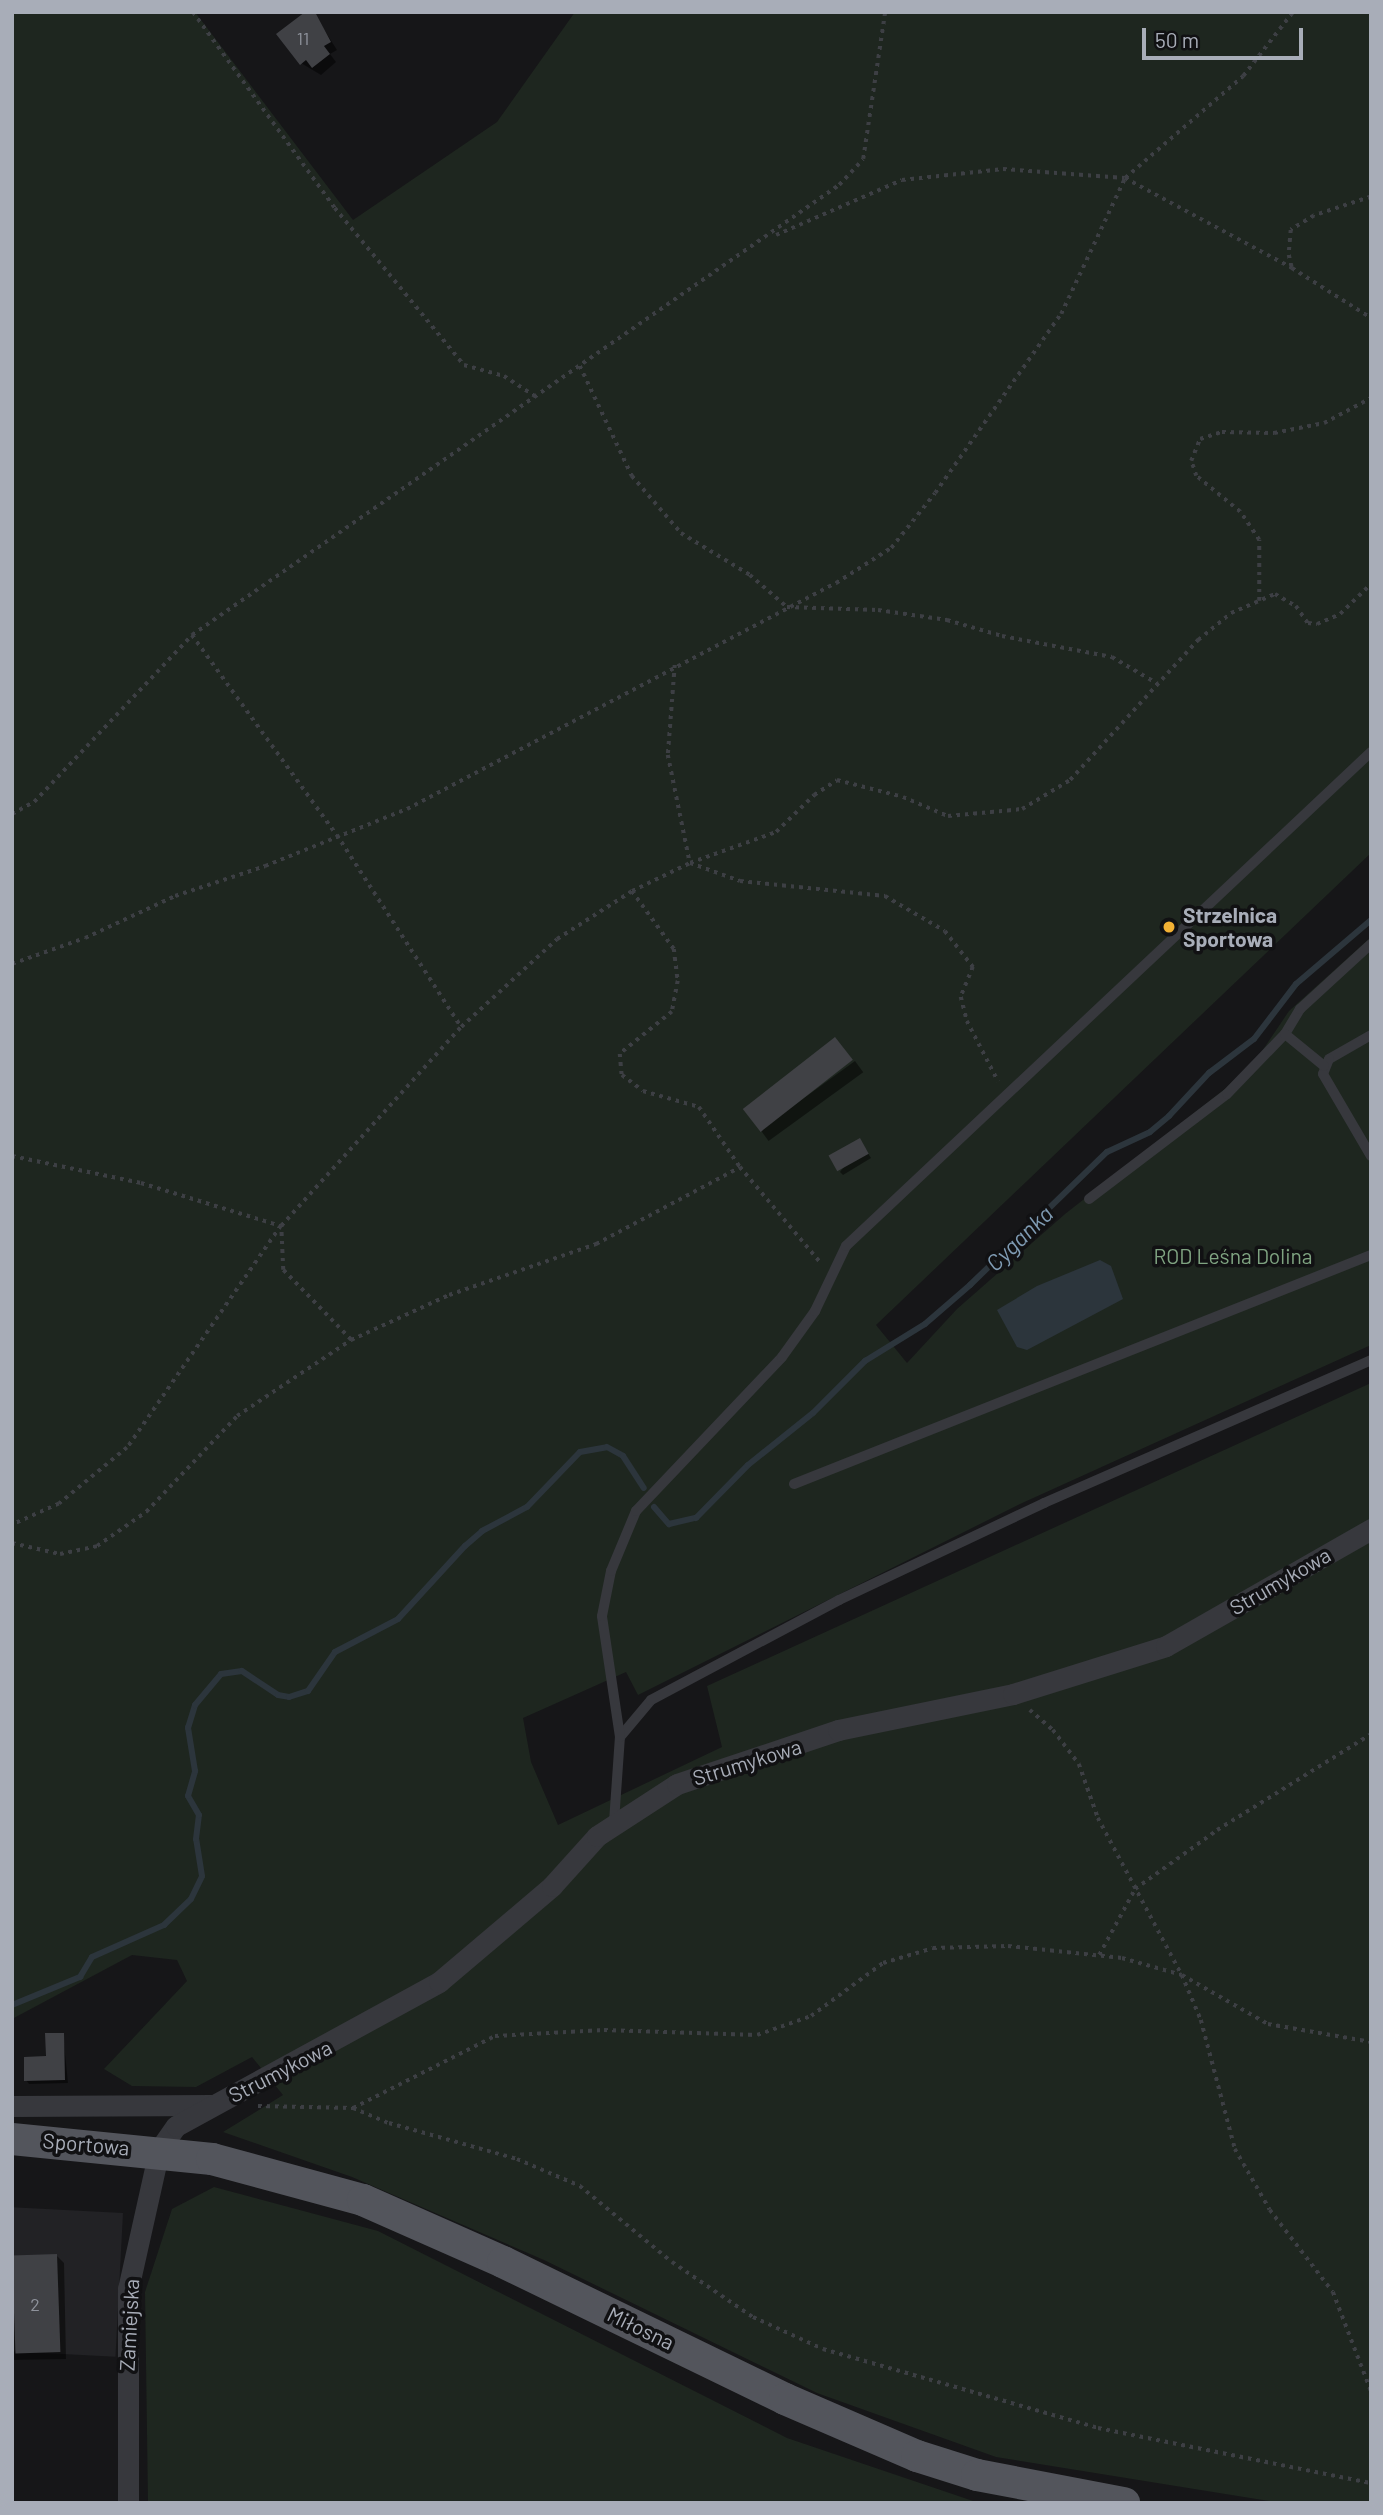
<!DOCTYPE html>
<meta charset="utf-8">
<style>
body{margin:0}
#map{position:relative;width:1383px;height:2515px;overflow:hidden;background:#161618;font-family:Barlow,sans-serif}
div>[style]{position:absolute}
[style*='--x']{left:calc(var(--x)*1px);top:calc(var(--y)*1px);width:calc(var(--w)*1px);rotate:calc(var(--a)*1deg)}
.built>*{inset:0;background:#222225;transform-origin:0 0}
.green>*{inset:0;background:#1e261f}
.water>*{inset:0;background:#2c353c}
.shadow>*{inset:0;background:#0007;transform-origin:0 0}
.stream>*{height:6px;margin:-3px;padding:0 3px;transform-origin:3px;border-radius:3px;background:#2c353c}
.building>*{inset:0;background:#404145;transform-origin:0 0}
.path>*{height:3.5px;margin-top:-1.75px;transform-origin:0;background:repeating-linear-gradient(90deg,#3d3f44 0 3.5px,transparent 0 8.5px)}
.lane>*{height:10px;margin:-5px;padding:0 5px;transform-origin:5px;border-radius:5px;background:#37383d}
.street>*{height:21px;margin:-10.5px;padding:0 10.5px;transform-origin:10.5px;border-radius:10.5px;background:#37383d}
.primary>*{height:32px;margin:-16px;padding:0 16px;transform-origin:16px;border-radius:16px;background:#53555c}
.dots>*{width:19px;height:19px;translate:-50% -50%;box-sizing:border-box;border:4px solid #111113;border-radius:50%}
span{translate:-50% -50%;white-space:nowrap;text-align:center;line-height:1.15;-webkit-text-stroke:7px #111113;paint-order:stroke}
.number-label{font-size:18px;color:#8e929b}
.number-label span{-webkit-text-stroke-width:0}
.poi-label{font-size:21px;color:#a8adb8;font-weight:700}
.left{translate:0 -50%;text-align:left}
.park-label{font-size:21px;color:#7fa381}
.street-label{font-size:21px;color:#a8adb8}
.water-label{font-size:23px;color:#7f9bb3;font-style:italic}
.frame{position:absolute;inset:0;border:14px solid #a8adb8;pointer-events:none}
.scale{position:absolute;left:1142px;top:28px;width:161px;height:32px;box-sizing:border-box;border:4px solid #a8adb8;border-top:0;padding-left:9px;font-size:21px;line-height:24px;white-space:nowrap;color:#a8adb8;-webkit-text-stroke:5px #111113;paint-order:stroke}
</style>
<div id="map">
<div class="built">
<div style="left:123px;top:2213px;width:144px;height:111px;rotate:93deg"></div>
</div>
<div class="green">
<div style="clip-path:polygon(12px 12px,195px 12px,353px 220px,497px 122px,575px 12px,1371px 12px,1371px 853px,876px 1325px,907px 1363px,957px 1309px,1065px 1214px,1226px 1088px,1260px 1054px,1289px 1011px,1371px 937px,1371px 1345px,1020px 1504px,638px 1695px,626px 1672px,523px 1718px,531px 1762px,558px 1825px,722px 1747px,707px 1686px,1371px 1383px,1371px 2503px,1282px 2503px,996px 2457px,817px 2393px,544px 2260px,352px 2177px,223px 2132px,283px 2095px,252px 2057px,196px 2087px,132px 2086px,104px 2069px,187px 1981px,177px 1960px,132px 1955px,12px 2019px)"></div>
<div style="clip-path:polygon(214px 2187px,378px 2231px,787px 2438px,979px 2503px,148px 2503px,145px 2292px,172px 2209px)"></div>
</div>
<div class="water">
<div style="clip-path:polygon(1100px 1260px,1111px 1266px,1123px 1299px,1027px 1350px,1017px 1347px,997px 1310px,1037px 1286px)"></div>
</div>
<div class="shadow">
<div style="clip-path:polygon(313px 12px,337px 50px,330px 54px,336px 62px,321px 75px,301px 63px)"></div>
<div style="left:855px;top:1061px;width:14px;height:117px;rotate:54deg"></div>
<div style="clip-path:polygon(862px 1144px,871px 1158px,843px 1175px,840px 1172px)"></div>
<div style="clip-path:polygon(63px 2034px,68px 2083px,29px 2084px,26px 2080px)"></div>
<div style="clip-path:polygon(57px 2256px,64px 2263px,66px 2359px,12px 2360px,12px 2257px)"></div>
</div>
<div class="stream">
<div style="--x:654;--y:1507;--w:23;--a:49"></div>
<div style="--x:669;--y:1524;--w:28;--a:-13"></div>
<div style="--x:696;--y:1518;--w:74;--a:-45.5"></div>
<div style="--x:748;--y:1465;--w:83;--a:-38.7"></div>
<div style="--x:813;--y:1413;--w:74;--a:-45"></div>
<div style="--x:865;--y:1361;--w:70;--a:-31.7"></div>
<div style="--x:925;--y:1324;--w:60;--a:-40.9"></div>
<div style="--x:970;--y:1285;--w:191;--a:-44.2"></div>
<div style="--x:1107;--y:1152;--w:47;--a:-24.9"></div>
<div style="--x:1150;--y:1132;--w:25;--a:-40"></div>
<div style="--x:1169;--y:1116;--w:59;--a:-47.1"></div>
<div style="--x:1209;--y:1073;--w:56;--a:-37.1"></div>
<div style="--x:1254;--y:1039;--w:69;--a:-52.6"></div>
<div style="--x:1296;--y:984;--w:99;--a:-40.5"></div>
<div style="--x:12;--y:2005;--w:74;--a:-22.4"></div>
<div style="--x:80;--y:1977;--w:23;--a:-59"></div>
<div style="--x:92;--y:1957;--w:79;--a:-24"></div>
<div style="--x:164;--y:1925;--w:37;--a:-44"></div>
<div style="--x:191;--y:1899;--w:25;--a:-64"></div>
<div style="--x:202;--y:1876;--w:37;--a:-99"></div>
<div style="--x:196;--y:1839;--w:24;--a:-83"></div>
<div style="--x:199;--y:1815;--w:22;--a:-120"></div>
<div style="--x:188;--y:1796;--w:26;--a:-74"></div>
<div style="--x:195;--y:1771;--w:44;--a:-99.2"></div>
<div style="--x:188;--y:1728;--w:24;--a:-73"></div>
<div style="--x:195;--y:1705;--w:40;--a:-50"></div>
<div style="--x:221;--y:1674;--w:21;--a:-8"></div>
<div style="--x:242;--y:1671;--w:43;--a:33.7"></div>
<div style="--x:278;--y:1695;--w:11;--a:10"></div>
<div style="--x:289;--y:1697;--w:20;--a:-18"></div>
<div style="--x:308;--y:1691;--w:47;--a:-55.3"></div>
<div style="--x:335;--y:1652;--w:71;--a:-27.6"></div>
<div style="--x:398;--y:1619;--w:99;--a:-47.5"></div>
<div style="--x:465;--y:1546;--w:23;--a:-41"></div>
<div style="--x:482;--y:1531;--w:51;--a:-28.1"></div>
<div style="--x:527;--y:1507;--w:76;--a:-46.1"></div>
<div style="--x:580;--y:1452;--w:27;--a:-10"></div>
<div style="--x:607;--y:1447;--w:18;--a:29"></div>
<div style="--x:623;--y:1456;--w:38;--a:57"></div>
</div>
<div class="building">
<div style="clip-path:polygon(305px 12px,315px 12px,331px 42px,324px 46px,330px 54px,312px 68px,306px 60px,300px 65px,276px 34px)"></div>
<div style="left:835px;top:1037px;width:29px;height:117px;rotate:52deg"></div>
<div style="left:860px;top:1138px;width:18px;height:36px;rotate:61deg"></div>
<div style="clip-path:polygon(45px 2033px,64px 2033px,65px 2080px,24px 2081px,24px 2057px,46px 2056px)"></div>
<div style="left:57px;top:2254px;width:98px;height:45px;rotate:88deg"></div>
</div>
<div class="path">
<div style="--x:193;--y:12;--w:242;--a:54.1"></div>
<div style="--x:335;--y:208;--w:203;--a:50.6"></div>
<div style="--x:464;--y:365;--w:41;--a:15.4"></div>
<div style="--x:504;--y:376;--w:38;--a:33"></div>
<div style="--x:1371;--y:197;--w:60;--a:161.6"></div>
<div style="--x:1314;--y:216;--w:27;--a:149"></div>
<div style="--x:1291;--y:230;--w:25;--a:95"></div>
<div style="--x:1289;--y:255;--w:13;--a:77"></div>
<div style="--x:1292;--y:268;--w:93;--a:32.3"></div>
<div style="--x:776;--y:235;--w:137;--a:-23.6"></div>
<div style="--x:902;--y:180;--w:102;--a:-6.2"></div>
<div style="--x:1003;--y:169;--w:122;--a:4.2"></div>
<div style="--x:1125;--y:178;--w:190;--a:28.3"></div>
<div style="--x:580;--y:366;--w:122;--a:64.7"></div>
<div style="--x:632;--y:476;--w:75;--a:49.3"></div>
<div style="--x:681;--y:533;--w:81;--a:31.3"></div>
<div style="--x:750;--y:575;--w:49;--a:40.9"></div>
<div style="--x:787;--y:607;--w:91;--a:1.9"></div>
<div style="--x:878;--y:610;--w:70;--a:8.2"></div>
<div style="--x:947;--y:620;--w:57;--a:16.2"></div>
<div style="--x:1002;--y:636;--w:112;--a:10.8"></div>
<div style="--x:1112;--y:657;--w:53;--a:30.4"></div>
<div style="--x:1259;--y:601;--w:61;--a:-90"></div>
<div style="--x:1259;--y:540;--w:34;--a:-124"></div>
<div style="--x:1240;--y:512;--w:57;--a:-140.7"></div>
<div style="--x:1196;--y:476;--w:16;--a:-108"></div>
<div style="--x:1191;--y:461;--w:24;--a:-68"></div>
<div style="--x:1200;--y:439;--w:23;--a:-18"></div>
<div style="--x:1222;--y:432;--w:52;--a:1.1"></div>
<div style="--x:1274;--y:433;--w:51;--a:-11.3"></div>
<div style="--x:1324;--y:423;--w:53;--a:-28"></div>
<div style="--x:192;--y:635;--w:247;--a:54.1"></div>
<div style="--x:337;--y:835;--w:229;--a:57.1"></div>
<div style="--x:675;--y:665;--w:90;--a:94.4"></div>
<div style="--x:668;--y:755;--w:110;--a:78.5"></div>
<div style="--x:690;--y:863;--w:53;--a:19.8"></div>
<div style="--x:740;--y:881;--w:146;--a:5.9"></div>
<div style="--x:885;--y:896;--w:69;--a:30.3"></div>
<div style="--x:945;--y:931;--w:46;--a:52.1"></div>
<div style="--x:973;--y:967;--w:32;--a:112"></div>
<div style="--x:961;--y:997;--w:25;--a:76"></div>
<div style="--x:967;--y:1021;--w:68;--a:62.7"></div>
<div style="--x:12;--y:814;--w:25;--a:-29"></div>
<div style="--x:34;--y:802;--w:230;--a:-46.6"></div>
<div style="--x:192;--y:635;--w:788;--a:-34.82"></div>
<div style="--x:839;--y:185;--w:35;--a:-47"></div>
<div style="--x:863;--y:159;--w:149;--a:-81.5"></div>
<div style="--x:632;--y:891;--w:72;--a:54.1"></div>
<div style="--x:674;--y:949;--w:32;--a:83"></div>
<div style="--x:678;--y:981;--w:32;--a:101"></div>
<div style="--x:672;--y:1012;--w:67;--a:141.1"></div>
<div style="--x:620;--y:1054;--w:21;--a:85"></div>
<div style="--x:622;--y:1075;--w:26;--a:37"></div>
<div style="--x:643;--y:1091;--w:58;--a:15.9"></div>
<div style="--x:699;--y:1107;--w:73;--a:55.7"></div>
<div style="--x:12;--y:964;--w:77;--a:-19.6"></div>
<div style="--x:85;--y:938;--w:99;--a:-25"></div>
<div style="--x:175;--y:896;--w:95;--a:-18.4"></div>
<div style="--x:265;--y:866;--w:153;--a:-21.9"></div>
<div style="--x:407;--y:809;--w:485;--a:-27.8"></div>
<div style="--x:836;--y:583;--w:65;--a:-32.5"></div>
<div style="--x:891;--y:548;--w:70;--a:-51.3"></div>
<div style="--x:935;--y:493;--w:219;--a:-54.9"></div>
<div style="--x:1061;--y:314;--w:150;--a:-64.8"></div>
<div style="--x:1125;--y:178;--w:156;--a:-40.8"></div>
<div style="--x:1243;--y:76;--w:81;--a:-52"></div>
<div style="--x:12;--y:1156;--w:132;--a:11.8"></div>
<div style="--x:141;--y:1183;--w:146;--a:17.1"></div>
<div style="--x:281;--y:1226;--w:270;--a:124.7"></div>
<div style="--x:127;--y:1448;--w:88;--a:140.5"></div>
<div style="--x:59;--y:1504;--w:51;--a:155.9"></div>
<div style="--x:351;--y:1340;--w:98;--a:-134.2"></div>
<div style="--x:283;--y:1270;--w:44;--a:-92.6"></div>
<div style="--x:281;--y:1226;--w:268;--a:-47.9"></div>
<div style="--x:461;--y:1027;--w:130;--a:-42.5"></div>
<div style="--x:557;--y:939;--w:89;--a:-32.6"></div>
<div style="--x:632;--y:891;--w:64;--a:-25.8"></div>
<div style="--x:690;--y:863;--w:91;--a:-19.8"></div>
<div style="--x:776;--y:832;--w:53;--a:-44.2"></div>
<div style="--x:814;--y:795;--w:27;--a:-33"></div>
<div style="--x:837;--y:780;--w:68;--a:14.4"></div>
<div style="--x:903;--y:797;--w:49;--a:22.9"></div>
<div style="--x:948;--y:816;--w:74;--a:-5.4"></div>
<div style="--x:1022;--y:809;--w:56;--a:-31.1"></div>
<div style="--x:1070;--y:780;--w:190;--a:-47.6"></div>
<div style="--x:1198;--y:640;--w:43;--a:-39.3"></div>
<div style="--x:1231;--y:613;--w:48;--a:-23.4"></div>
<div style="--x:1275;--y:594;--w:24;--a:30"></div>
<div style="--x:1296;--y:606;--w:21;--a:55"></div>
<div style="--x:1308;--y:623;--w:9;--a:6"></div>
<div style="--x:1317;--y:624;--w:25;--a:-23"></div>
<div style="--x:1340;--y:614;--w:43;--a:-44.1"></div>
<div style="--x:12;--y:1543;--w:49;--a:12.9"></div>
<div style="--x:60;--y:1554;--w:38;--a:-12"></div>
<div style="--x:97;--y:1546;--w:60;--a:-34.8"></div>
<div style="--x:146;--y:1512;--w:132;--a:-46.5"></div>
<div style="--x:237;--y:1416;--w:137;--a:-33.7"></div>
<div style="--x:351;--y:1340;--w:108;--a:-24.7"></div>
<div style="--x:449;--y:1295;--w:156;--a:-19.1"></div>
<div style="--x:596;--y:1244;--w:163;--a:-28.1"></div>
<div style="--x:740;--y:1167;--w:124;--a:49.9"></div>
<div style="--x:1030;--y:1710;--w:30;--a:41"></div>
<div style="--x:1053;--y:1730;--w:43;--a:52.6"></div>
<div style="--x:1079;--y:1764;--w:57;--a:70.6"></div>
<div style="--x:1098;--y:1818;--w:178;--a:61.9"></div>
<div style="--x:1182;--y:1975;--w:49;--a:67.1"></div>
<div style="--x:1201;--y:2020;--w:133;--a:75.2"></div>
<div style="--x:1235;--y:2149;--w:70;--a:60.2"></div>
<div style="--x:1270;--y:2210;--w:103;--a:52.5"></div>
<div style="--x:1333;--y:2292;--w:106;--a:69"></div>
<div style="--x:1099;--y:1955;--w:75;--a:-61.4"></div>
<div style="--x:1135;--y:1889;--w:101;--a:-35.7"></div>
<div style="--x:1217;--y:1830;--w:181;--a:-31.9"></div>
<div style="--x:258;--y:2106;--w:95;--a:1.2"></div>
<div style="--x:353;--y:2108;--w:39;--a:23"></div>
<div style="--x:389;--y:2123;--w:133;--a:15.7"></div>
<div style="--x:517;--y:2159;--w:69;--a:23.2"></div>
<div style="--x:580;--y:2186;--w:119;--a:39.6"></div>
<div style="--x:672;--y:2262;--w:98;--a:34.2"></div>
<div style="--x:753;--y:2317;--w:77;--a:24.6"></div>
<div style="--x:823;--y:2349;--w:286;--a:16"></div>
<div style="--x:1098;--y:2428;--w:278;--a:11.4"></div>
<div style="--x:353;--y:2108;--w:159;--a:-26.9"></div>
<div style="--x:495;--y:2036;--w:109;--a:-3.2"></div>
<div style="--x:604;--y:2030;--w:153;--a:1.9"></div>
<div style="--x:757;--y:2035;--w:57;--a:-19.4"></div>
<div style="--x:811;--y:2016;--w:89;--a:-36.4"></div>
<div style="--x:883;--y:1963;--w:52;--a:-16.7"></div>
<div style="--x:933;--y:1948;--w:75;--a:-1.5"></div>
<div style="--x:1008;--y:1946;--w:115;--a:6"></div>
<div style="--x:1122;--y:1958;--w:62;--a:15.8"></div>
<div style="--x:1182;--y:1975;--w:99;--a:29.7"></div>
<div style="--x:1268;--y:2024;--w:105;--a:9.9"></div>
</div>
<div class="lane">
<div style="--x:1285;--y:1034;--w:29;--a:-59"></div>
<div style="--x:1300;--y:1009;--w:96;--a:-42.5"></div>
<div style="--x:1371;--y:1035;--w:48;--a:150.3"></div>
<div style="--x:1329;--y:1059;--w:16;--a:112"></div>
<div style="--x:1323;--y:1074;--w:95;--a:59.7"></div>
<div style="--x:1089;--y:1199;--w:173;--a:-37.3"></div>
<div style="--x:1227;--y:1094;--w:83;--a:-46"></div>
<div style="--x:1285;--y:1034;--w:50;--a:39.4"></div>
<div style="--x:794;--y:1484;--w:621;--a:-21.65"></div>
<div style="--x:620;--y:1737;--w:48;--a:-50"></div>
<div style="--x:651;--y:1700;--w:213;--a:-28"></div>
<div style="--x:839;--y:1600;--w:227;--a:-25.3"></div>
<div style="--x:1044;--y:1503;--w:357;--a:-23.6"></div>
<div style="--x:614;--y:1822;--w:85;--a:-86"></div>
<div style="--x:620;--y:1737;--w:122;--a:-98.5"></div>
<div style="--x:602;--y:1616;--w:46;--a:-78.7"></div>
<div style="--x:611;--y:1571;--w:65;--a:-67.4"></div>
<div style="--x:636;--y:1511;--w:212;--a:-46.5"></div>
<div style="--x:782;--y:1357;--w:57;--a:-54.3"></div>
<div style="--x:815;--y:1311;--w:72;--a:-64.5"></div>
<div style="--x:846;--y:1246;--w:721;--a:-43.26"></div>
</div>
<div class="street">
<div style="--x:12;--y:2106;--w:200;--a:-0.3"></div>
<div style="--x:128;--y:2503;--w:214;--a:-90"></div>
<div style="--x:128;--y:2289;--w:142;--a:-77.4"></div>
<div style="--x:159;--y:2150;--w:29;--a:-55"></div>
<div style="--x:176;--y:2126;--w:300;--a:-28.7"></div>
<div style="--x:439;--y:1982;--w:148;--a:-40.3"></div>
<div style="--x:552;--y:1886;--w:67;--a:-48"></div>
<div style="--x:597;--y:1836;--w:95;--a:-33"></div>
<div style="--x:677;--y:1784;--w:170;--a:-18.5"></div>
<div style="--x:838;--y:1730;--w:179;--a:-11.6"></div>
<div style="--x:1013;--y:1694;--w:160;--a:-17.4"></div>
<div style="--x:1166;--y:1646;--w:236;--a:-29.7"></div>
</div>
<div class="primary">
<div style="--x:12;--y:2139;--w:201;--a:5.7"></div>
<div style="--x:212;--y:2159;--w:156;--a:15.2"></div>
<div style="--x:363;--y:2200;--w:153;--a:23.9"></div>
<div style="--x:503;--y:2262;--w:314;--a:25.9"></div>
<div style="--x:785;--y:2399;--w:144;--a:23.4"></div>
<div style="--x:917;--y:2456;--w:63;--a:17.6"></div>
<div style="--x:977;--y:2475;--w:150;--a:10.8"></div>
</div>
<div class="dots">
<div style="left:1169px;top:927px;background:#f2b134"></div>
</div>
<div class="number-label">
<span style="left:303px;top:38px">11</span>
<span style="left:35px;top:2304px">2</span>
</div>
<div class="poi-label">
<span class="left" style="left:1183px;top:927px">Strzelnica<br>Sportowa</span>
</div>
<div class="park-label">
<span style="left:1233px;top:1256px">ROD Leśna Dolina</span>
</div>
<div class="street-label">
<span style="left:1280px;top:1581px;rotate:-30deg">Strumykowa</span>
<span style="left:747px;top:1762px;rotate:-17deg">Strumykowa</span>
<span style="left:280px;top:2071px;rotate:-27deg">Strumykowa</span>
<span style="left:86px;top:2144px;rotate:5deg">Sportowa</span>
<span style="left:129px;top:2325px;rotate:-87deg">Zamiejska</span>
<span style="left:641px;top:2328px;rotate:26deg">Miłosna</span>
</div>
<div class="water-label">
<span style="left:1019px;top:1238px;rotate:-44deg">Cyganka</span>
</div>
<div class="frame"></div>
<div class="scale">50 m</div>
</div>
